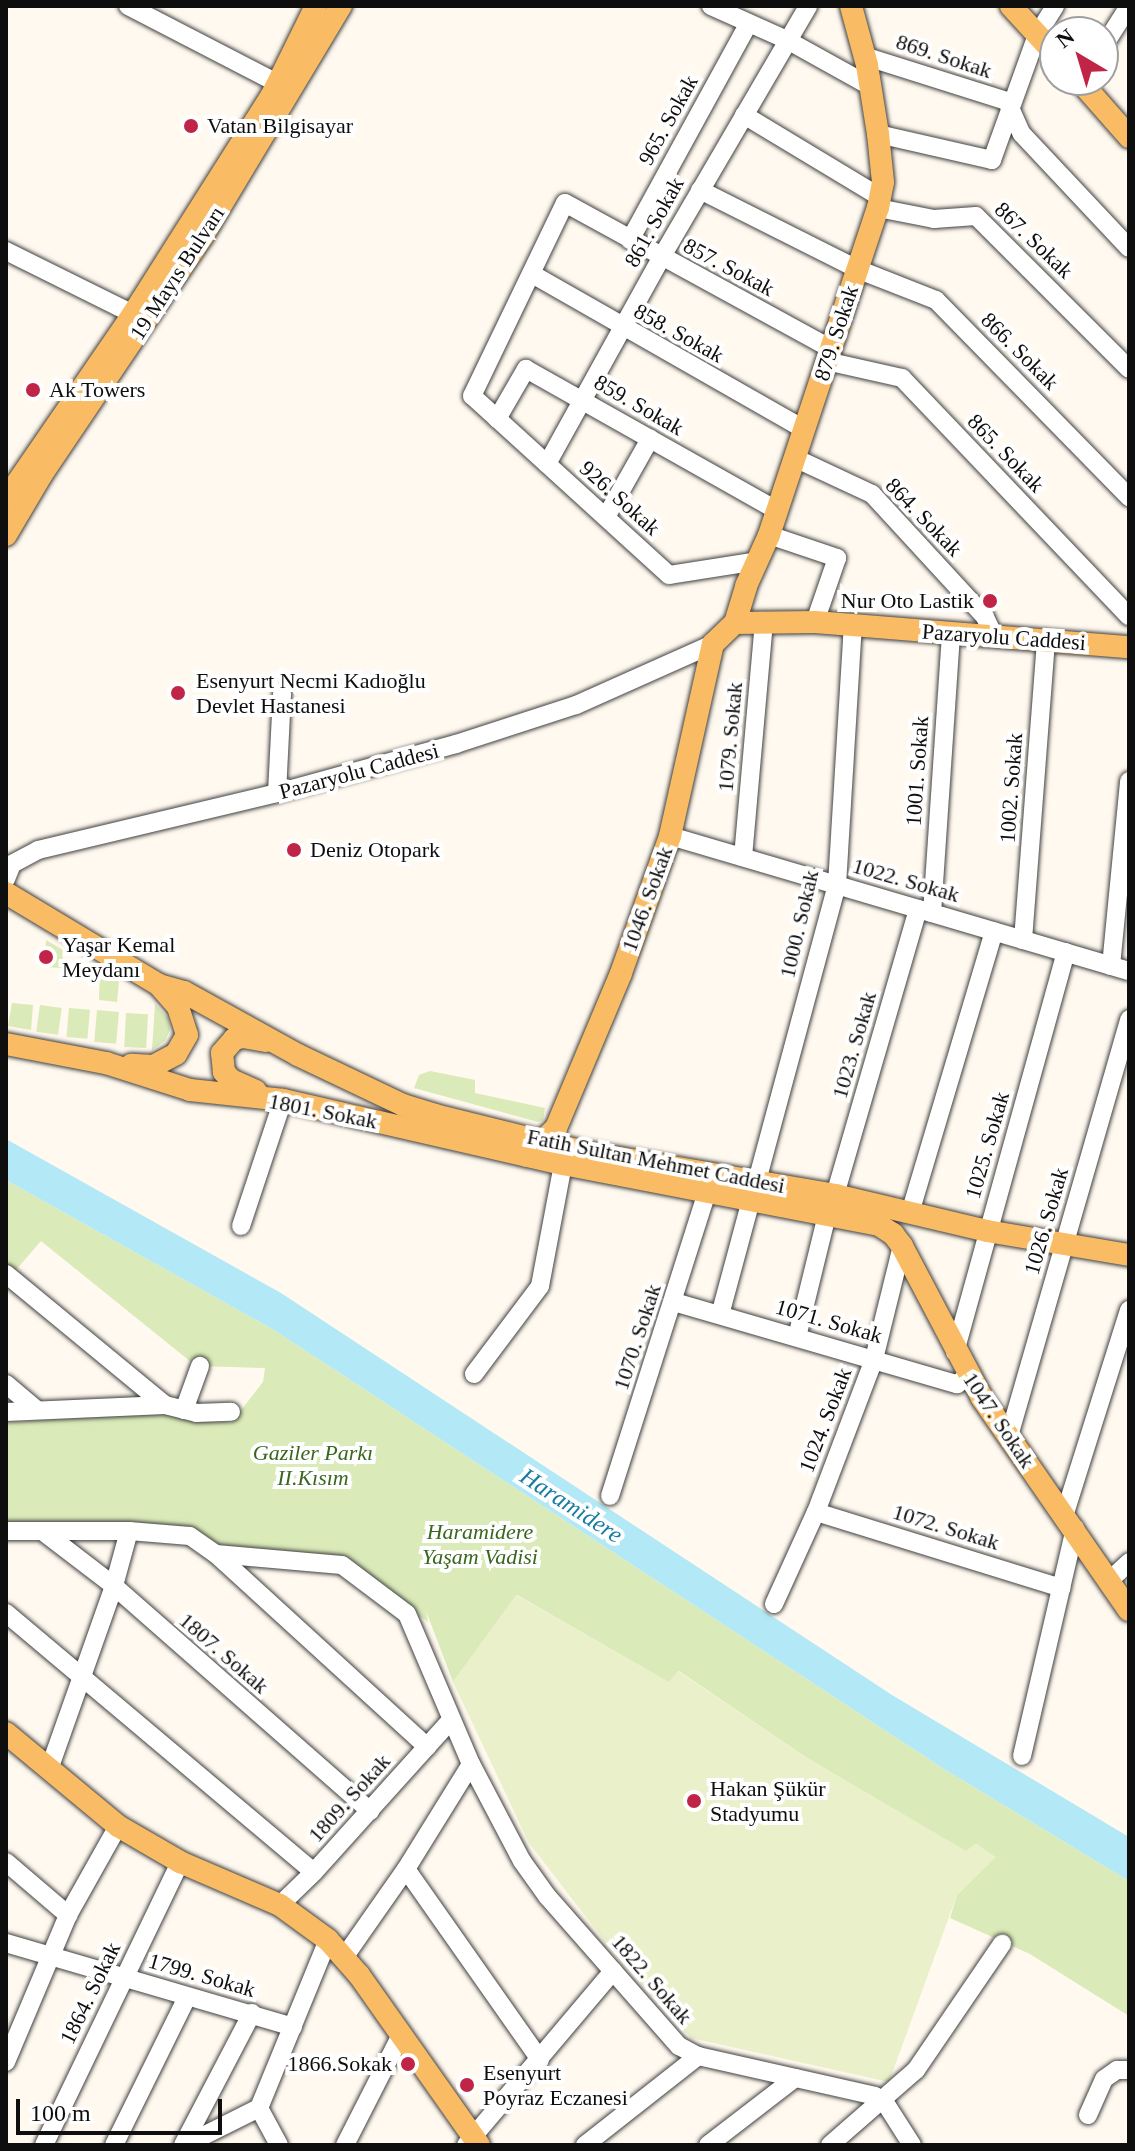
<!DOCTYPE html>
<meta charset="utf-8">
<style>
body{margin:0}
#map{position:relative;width:1135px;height:2151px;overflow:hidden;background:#fff9ef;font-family:Georgia,serif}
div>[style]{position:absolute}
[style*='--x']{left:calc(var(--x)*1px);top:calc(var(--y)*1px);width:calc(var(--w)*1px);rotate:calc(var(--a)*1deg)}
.green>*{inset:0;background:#daeab8;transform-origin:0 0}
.pitch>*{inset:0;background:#eaf1ca}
.water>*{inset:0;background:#b3e9f7}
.roads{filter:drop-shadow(0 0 2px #414141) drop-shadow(0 0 2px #414141)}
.minor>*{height:18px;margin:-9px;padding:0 9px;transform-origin:9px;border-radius:9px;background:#fff}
.major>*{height:22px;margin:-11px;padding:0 11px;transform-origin:11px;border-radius:11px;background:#f9bc65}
.dots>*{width:22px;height:22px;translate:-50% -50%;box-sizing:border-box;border:4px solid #fff;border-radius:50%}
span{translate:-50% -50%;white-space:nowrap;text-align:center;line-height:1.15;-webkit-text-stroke:8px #fff;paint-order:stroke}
.street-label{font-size:22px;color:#0e0e0e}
.poi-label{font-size:22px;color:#0e0e0e}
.left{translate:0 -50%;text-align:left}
.right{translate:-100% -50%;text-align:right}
.park-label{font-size:22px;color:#39671d;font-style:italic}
.water-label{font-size:24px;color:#167ca1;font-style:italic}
.frame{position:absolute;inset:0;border:8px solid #0e0e0e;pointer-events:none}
.north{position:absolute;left:1039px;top:16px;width:80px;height:80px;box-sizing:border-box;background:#fff;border:2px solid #9f9f9f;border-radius:50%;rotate:322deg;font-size:22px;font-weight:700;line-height:32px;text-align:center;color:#0e0e0e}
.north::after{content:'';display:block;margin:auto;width:28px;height:36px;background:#c02446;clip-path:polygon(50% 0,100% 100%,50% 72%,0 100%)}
.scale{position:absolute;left:16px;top:2099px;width:206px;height:36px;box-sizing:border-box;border:4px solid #0e0e0e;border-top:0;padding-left:10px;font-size:24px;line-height:28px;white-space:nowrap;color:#0e0e0e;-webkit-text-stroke:6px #fff;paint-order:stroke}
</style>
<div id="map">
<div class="green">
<div style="clip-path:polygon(46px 940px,63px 950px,62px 968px,44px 967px)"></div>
<div style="clip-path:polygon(100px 971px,119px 982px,117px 1002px,99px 1000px)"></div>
<div style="clip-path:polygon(12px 1003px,33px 1005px,31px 1030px,8px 1026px)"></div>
<div style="clip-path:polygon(155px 1004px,168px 1018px,170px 1030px,165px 1041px,152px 1050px)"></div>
<div style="left:40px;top:1005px;width:22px;height:27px;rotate:8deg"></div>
<div style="left:69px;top:1008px;width:21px;height:29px;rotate:5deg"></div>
<div style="left:97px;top:1010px;width:22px;height:32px;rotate:5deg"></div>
<div style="left:126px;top:1013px;width:22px;height:34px;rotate:3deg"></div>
<div style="clip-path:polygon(430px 1071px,475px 1080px,475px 1093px,545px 1108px,543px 1120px,538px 1122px,414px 1088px,419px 1075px)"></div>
<div style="clip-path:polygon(6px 1180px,274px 1330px,944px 1769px,1129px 1881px,1129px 2016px,1030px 1954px,950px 1918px,957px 1895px,995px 1857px,976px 1844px,967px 1852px,807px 1758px,679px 1671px,670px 1683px,517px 1595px,453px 1682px,426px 1611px,428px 1622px,341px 1558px,223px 1547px,198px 1533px,6px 1530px,6px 1423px,149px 1412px,231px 1423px,263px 1382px,265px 1368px,196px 1366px,41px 1241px,15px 1271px,6px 1263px)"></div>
</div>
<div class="pitch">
<div style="clip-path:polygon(516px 1595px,669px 1682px,678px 1671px,807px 1758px,966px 1851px,975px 1844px,996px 1857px,957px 1895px,889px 2082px,691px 2038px,616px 1956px,529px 1843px,453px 1682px)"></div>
</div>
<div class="water">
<div style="clip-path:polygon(6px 1139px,281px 1293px,892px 1695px,1129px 1837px,1129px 1881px,944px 1769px,274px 1330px,6px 1180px)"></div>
</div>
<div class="roads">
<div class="minor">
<div style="--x:128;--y:6;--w:168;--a:27.3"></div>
<div style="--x:711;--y:6;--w:83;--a:24.1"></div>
<div style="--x:787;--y:40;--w:95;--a:29"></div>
<div style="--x:1103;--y:47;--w:49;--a:-57.6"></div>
<div style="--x:864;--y:56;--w:150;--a:17.5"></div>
<div style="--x:1007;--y:101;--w:36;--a:66"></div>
<div style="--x:1022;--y:134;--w:156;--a:46.8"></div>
<div style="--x:744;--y:115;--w:159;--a:31.1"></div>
<div style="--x:878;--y:134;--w:117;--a:12.8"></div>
<div style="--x:992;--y:160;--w:133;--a:-70.2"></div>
<div style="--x:1037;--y:35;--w:34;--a:-58"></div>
<div style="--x:700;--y:190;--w:176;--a:26.7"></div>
<div style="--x:857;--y:269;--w:85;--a:21.4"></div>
<div style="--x:936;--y:300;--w:276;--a:45.6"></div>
<div style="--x:878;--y:208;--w:57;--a:11.1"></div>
<div style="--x:934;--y:219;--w:42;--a:-4.1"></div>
<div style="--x:976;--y:216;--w:216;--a:45"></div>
<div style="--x:630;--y:240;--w:247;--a:-61.3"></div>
<div style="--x:6;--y:251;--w:142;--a:26.4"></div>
<div style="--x:532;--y:274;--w:314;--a:29.7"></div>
<div style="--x:826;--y:361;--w:78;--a:12.6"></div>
<div style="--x:902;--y:378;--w:329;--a:46.4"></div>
<div style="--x:497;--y:419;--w:58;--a:-59.9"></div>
<div style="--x:526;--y:369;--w:289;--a:29.4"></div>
<div style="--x:797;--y:459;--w:83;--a:25"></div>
<div style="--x:872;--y:494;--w:167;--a:47.4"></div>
<div style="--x:985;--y:617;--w:21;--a:65"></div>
<div style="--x:547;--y:464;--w:235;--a:-61"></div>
<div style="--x:661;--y:258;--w:292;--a:-59.7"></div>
<div style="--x:606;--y:517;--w:90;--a:-60.6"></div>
<div style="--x:769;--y:535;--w:72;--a:18.7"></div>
<div style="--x:837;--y:558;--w:68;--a:109"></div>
<div style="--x:758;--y:561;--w:90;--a:171.1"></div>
<div style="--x:669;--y:575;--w:266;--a:-137.7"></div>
<div style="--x:472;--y:396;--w:214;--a:-64.3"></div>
<div style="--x:565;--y:203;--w:302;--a:28.7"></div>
<div style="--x:277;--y:793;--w:100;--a:-87.1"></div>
<div style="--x:670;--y:836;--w:478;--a:16.4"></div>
<div style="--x:743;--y:857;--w:237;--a:-84.9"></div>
<div style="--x:6;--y:879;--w:16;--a:-68"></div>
<div style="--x:12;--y:864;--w:30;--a:-28"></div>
<div style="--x:38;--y:850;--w:246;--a:-13.4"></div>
<div style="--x:277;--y:793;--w:186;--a:-15.3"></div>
<div style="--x:456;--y:744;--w:126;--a:-18"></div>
<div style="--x:576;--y:705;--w:150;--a:-24"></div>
<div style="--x:932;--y:913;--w:281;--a:-86.1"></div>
<div style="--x:1023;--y:940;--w:302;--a:-85.6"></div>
<div style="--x:1111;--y:966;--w:186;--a:-84.4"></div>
<div style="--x:757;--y:1181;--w:307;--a:-74.9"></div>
<div style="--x:837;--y:885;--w:260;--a:-86.5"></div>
<div style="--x:835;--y:1195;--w:298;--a:-73.8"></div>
<div style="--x:910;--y:1213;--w:294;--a:-73.4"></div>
<div style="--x:241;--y:1226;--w:133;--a:-71.6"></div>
<div style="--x:6;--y:1274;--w:206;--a:39.5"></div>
<div style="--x:674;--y:1302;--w:295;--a:16.2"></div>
<div style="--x:957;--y:1384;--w:14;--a:-36"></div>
<div style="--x:720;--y:1315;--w:119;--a:-74.9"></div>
<div style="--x:797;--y:1337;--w:126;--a:-76.2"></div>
<div style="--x:955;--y:1352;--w:415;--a:-74.5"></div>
<div style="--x:474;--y:1374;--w:110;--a:-53.1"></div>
<div style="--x:540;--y:1286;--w:124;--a:-79.3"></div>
<div style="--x:6;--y:1384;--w:39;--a:40"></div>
<div style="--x:184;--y:1410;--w:47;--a:-70"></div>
<div style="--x:6;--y:1412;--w:159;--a:-2.5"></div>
<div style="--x:165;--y:1405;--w:32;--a:14"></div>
<div style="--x:196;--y:1413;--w:35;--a:-2"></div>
<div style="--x:1009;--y:1436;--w:434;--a:-73.9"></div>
<div style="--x:610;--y:1496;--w:319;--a:-72.3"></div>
<div style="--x:816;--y:1512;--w:257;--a:17.2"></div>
<div style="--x:1065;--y:1513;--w:213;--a:-72.5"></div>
<div style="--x:6;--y:1531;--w:123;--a:0"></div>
<div style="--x:129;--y:1531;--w:57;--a:105.3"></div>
<div style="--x:114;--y:1586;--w:195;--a:109.5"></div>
<div style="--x:129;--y:1531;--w:61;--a:4.7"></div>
<div style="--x:190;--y:1536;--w:32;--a:35"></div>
<div style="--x:216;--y:1554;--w:286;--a:42.4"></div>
<div style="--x:45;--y:1533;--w:87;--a:37.5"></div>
<div style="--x:114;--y:1586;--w:341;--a:41.3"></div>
<div style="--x:216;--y:1554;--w:126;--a:5"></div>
<div style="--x:342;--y:1565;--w:81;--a:37"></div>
<div style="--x:407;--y:1614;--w:163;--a:66.9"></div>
<div style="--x:471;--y:1764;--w:110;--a:62.3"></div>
<div style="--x:522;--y:1861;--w:43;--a:54.5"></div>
<div style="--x:547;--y:1896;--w:200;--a:48.7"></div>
<div style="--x:679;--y:2046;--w:21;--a:28"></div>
<div style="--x:698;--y:2056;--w:181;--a:12.7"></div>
<div style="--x:875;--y:2096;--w:10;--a:29"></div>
<div style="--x:884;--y:2101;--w:52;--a:57.5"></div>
<div style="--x:1110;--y:1580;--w:26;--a:-43"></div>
<div style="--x:774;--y:1604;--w:101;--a:-65.5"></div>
<div style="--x:816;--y:1512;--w:164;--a:-69.2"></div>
<div style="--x:874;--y:1359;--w:116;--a:-76.1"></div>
<div style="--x:6;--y:1613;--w:402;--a:40.1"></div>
<div style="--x:1022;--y:1756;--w:234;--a:-76.9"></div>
<div style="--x:6;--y:1862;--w:82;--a:40.5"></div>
<div style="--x:406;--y:1869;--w:233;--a:54.9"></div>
<div style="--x:280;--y:1905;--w:47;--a:-44.1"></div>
<div style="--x:314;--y:1872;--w:205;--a:-48"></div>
<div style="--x:6;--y:1943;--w:299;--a:16.3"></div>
<div style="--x:345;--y:1956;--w:106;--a:-55"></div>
<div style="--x:406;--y:1869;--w:123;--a:-58.2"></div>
<div style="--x:6;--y:2062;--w:160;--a:-67.1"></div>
<div style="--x:68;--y:1915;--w:102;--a:-60.7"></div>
<div style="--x:1088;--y:2115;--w:39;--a:-66"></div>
<div style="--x:1104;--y:2079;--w:16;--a:-35"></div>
<div style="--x:1117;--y:2070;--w:12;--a:0"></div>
<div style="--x:44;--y:2145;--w:314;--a:-64.3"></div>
<div style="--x:114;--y:2145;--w:165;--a:-63.7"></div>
<div style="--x:183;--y:2145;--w:149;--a:-62.4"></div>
<div style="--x:185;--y:2145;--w:83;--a:-26.6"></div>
<div style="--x:279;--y:2145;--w:42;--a:-118.4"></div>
<div style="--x:259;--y:2108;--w:182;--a:-67.7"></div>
<div style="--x:345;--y:2145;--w:123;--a:-63"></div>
<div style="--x:466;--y:2145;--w:228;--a:-49.8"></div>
<div style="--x:585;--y:2145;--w:144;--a:-38.2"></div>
<div style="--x:708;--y:2145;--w:110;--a:-37.6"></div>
<div style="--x:830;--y:2145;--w:114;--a:-41.1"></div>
<div style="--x:916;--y:2070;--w:153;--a:-55.7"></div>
</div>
<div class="major">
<div style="--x:1011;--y:6;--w:65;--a:47.5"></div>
<div style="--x:1079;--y:80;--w:76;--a:48.7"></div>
<div style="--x:6;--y:499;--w:224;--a:-55.5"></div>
<div style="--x:133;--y:314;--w:262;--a:-57.6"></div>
<div style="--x:273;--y:93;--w:97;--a:-63.7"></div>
<div style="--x:6;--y:535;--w:71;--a:-59.5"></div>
<div style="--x:42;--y:474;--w:286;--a:-56"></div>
<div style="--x:202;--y:237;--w:270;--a:-59"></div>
<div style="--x:735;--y:623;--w:80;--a:-0.7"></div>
<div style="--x:815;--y:622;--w:315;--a:4.6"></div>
<div style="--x:6;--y:893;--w:179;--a:31"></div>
<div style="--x:159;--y:985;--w:29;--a:49"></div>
<div style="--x:178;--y:1007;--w:29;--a:72"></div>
<div style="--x:187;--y:1035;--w:22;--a:120"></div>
<div style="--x:176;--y:1054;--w:26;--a:152"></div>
<div style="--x:153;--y:1066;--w:22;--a:-177"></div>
<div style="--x:159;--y:985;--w:26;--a:16"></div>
<div style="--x:184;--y:992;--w:130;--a:28.9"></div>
<div style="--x:298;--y:1055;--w:116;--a:25.5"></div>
<div style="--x:403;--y:1105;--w:34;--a:17"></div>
<div style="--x:435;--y:1115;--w:154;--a:13.9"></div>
<div style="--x:584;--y:1152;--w:255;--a:9.7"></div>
<div style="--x:835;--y:1195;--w:156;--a:13.3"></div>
<div style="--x:987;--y:1231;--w:144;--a:9.6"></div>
<div style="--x:6;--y:1044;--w:102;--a:10.8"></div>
<div style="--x:106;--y:1063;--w:88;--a:17.8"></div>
<div style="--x:190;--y:1090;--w:94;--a:6.1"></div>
<div style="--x:283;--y:1100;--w:287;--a:12.9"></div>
<div style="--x:563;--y:1164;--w:322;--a:10.9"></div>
<div style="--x:879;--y:1225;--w:17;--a:33"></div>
<div style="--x:893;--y:1234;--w:15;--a:53"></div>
<div style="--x:902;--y:1246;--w:172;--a:62.2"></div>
<div style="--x:982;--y:1398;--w:258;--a:55.3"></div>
<div style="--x:256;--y:1091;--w:27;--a:-156"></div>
<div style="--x:231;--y:1080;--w:11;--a:-131"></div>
<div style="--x:224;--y:1072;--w:19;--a:-96"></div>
<div style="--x:222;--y:1053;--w:18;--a:-49"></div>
<div style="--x:234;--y:1039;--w:9;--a:-13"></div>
<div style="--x:243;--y:1037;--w:23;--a:10"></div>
<div style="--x:527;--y:1156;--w:40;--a:-44"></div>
<div style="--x:556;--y:1128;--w:168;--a:-67.2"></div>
<div style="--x:621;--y:973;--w:145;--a:-70.3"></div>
<div style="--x:670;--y:836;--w:197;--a:-77.4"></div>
<div style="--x:713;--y:644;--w:30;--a:-44"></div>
<div style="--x:735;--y:623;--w:39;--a:-73"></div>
<div style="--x:746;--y:586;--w:56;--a:-65.7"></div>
<div style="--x:769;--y:535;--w:345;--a:-71.6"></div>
<div style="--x:878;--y:208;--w:26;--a:-79"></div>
<div style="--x:883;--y:182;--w:48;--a:-95.9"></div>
<div style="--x:878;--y:134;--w:70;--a:-99.1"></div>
<div style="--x:867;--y:65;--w:61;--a:-105.2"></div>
<div style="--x:6;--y:1733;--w:146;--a:39.7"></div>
<div style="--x:118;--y:1826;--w:72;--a:30.1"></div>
<div style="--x:180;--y:1862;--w:109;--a:23.3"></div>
<div style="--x:280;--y:1905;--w:59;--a:36.1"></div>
<div style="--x:328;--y:1940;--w:47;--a:48.5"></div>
<div style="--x:359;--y:1975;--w:208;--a:54.8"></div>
</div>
</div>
<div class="dots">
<div style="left:191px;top:126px;background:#c02446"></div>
<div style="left:33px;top:390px;background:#c02446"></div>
<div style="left:990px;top:601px;background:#c02446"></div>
<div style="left:178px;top:693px;background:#c02446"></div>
<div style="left:294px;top:850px;background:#c02446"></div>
<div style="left:46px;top:957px;background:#c02446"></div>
<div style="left:694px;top:1801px;background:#c02446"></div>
<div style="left:408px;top:2064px;background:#c02446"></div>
<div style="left:467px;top:2085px;background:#c02446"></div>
</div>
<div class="street-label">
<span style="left:944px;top:56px;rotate:18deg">869. Sokak</span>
<span style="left:668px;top:120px;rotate:-61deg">965. Sokak</span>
<span style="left:654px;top:222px;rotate:-61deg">861. Sokak</span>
<span style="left:1034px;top:240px;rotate:44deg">867. Sokak</span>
<span style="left:729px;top:267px;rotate:28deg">857. Sokak</span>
<span style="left:177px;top:273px;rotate:-57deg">19 Mayıs Bulvarı</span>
<span style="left:679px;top:333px;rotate:29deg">858. Sokak</span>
<span style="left:836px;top:333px;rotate:-72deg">879. Sokak</span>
<span style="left:1020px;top:351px;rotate:45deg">866. Sokak</span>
<span style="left:639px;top:405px;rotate:30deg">859. Sokak</span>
<span style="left:1006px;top:453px;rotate:46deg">865. Sokak</span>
<span style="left:620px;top:498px;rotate:42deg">926. Sokak</span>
<span style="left:924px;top:517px;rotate:46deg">864. Sokak</span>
<span style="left:1004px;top:637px;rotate:4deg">Pazaryolu Caddesi</span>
<span style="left:730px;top:737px;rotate:-85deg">1079. Sokak</span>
<span style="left:359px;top:771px;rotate:-15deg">Pazaryolu Caddesi</span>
<span style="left:917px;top:771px;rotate:-86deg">1001. Sokak</span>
<span style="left:1011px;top:788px;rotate:-86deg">1002. Sokak</span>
<span style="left:906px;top:880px;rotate:16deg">1022. Sokak</span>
<span style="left:647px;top:899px;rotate:-70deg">1046. Sokak</span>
<span style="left:799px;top:924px;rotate:-77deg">1000. Sokak</span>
<span style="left:854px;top:1045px;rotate:-74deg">1023. Sokak</span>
<span style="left:323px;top:1111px;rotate:11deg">1801. Sokak</span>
<span style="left:987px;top:1145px;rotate:-74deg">1025. Sokak</span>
<span style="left:656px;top:1161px;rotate:11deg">Fatih Sultan Mehmet Caddesi</span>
<span style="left:1046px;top:1221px;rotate:-74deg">1026. Sokak</span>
<span style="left:829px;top:1321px;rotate:16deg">1071. Sokak</span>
<span style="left:637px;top:1337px;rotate:-72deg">1070. Sokak</span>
<span style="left:825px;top:1420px;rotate:-69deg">1024. Sokak</span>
<span style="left:999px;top:1420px;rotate:56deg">1047. Sokak</span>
<span style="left:946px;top:1527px;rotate:17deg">1072. Sokak</span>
<span style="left:224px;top:1653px;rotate:41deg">1807. Sokak</span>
<span style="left:349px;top:1798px;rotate:-48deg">1809. Sokak</span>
<span style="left:202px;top:1975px;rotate:16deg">1799. Sokak</span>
<span style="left:652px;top:1979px;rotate:49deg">1822. Sokak</span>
<span style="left:90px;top:1993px;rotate:-64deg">1864. Sokak</span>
</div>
<div class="poi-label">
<span class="left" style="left:207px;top:126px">Vatan Bilgisayar</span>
<span class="left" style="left:49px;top:390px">Ak Towers</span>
<span class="right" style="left:974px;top:601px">Nur Oto Lastik</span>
<span class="left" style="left:196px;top:693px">Esenyurt Necmi Kadıoğlu<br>Devlet Hastanesi</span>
<span class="left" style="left:310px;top:850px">Deniz Otopark</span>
<span class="left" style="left:62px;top:957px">Yaşar Kemal<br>Meydanı</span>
<span class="left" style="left:710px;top:1801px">Hakan Şükür<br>Stadyumu</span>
<span class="right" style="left:392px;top:2064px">1866.Sokak</span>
<span class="left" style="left:483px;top:2085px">Esenyurt<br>Poyraz Eczanesi</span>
</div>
<div class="park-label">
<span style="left:313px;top:1465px">Gaziler Parkı<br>II.Kısım</span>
<span style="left:480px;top:1544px">Haramidere<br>Yaşam Vadisi</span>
</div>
<div class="water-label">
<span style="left:571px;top:1506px;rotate:33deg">Haramidere</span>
</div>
<div class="frame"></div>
<div class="north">N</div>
<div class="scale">100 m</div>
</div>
